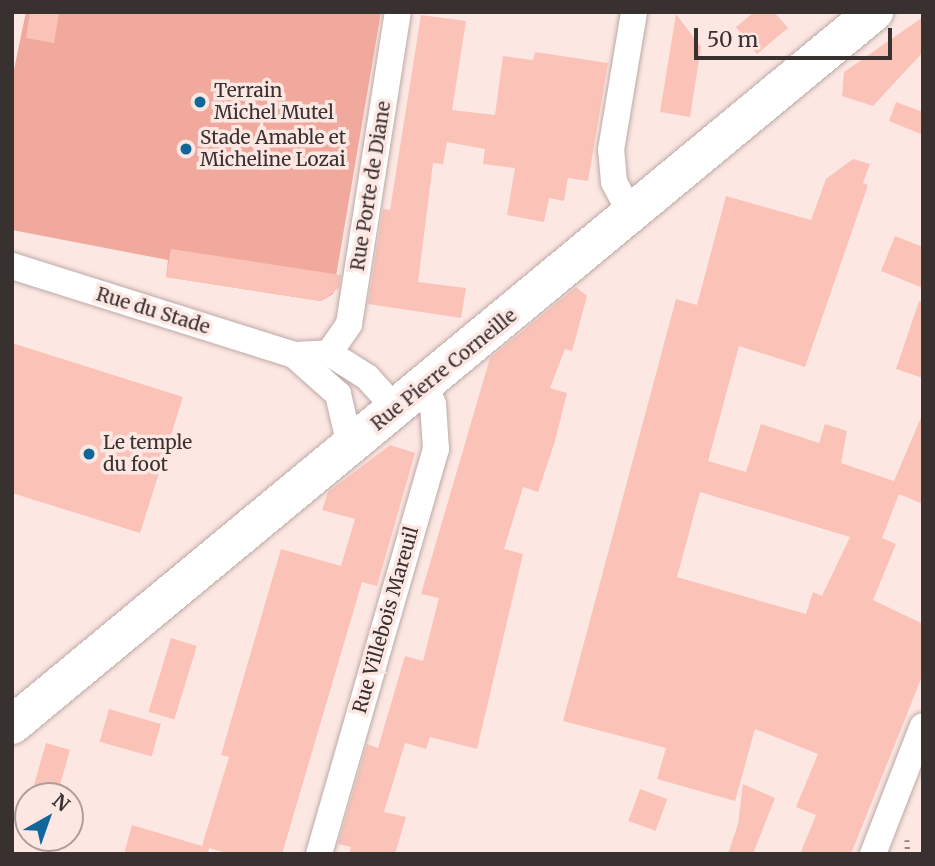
<!DOCTYPE html>
<style>
body{margin:0}
#map{position:relative;width:935px;height:866px;overflow:hidden;background:#fce7e3;font-family:Merriweather,serif}
div>[style]{position:absolute}
[style*='--x']{left:calc(var(--x)*1px);top:calc(var(--y)*1px);width:calc(var(--w)*1px);rotate:calc(var(--a)*1deg)}
.green>*{inset:0;background:#f0a99c}
.building>*{inset:0;background:#fbc3b8;transform-origin:0 0}
.path>*{height:4.5px;margin-top:-2.25px;transform-origin:0;background:repeating-linear-gradient(90deg,#938582 0 2px,transparent 0 7px)}
.roads{filter:drop-shadow(0 0 2px #bda9a5) drop-shadow(0 0 2px #bda9a5)}
.street>*{height:26px;margin:-13px;padding:0 13px;transform-origin:13px;border-radius:13px;background:#fff}
.secondary>*{height:38px;margin:-19px;padding:0 19px;transform-origin:19px;border-radius:19px;background:#fff}
.dots>*{width:19px;height:19px;translate:-50% -50%;box-sizing:border-box;border:4px solid #fce7e3;border-radius:50%}
span{translate:-50% -50%;white-space:nowrap;text-align:center;line-height:1.15;-webkit-text-stroke:7px #fce7e3;paint-order:stroke}
.poi-label{font-size:19px;color:#39312f}
.left{translate:0 -50%;text-align:left}
.street-label{font-size:19px;color:#39312f}
.frame{position:absolute;inset:0;border:14px solid #39312f;pointer-events:none}
.north{position:absolute;left:14px;top:782px;width:70px;height:70px;box-sizing:border-box;background:#fce7e3;border:2px solid #ae9e9b;border-radius:50%;rotate:40deg;font-size:19px;font-weight:700;line-height:28px;text-align:center;color:#39312f}
.north::after{content:'';display:block;margin:auto;width:24px;height:32px;background:#116898;clip-path:polygon(50% 0,100% 100%,50% 72%,0 100%)}
.scale{position:absolute;left:694px;top:28px;width:198px;height:32px;box-sizing:border-box;border:4px solid #39312f;border-top:0;padding-left:9px;font-size:21px;line-height:24px;white-space:nowrap;color:#39312f;-webkit-text-stroke:5px #fce7e3;paint-order:stroke}
</style>
<div id="map">
<div class="green">
<div style="clip-path:polygon(26px 12px,381px 12px,333px 294px,321px 301px,166px 277px,168px 260px,12px 230px,12px 79px)"></div>
</div>
<div class="building">
<div style="clip-path:polygon(30px 12px,59px 12px,54px 43px,26px 38px)"></div>
<div style="clip-path:polygon(754px 12px,774px 12px,788px 28px,757px 54px,736px 27px)"></div>
<div style="clip-path:polygon(676px 14px,701px 47px,690px 117px,660px 112px)"></div>
<div style="clip-path:polygon(421px 15px,466px 21px,452px 110px,495px 115px,503px 56px,533px 60px,535px 52px,608px 63px,588px 181px,568px 178px,564px 201px,549px 198px,544px 222px,507px 215px,515px 168px,483px 164px,485px 149px,447px 142px,443px 164px,433px 163px,418px 282px,466px 288px,461px 318px,368px 304px,383px 209px,390px 210px)"></div>
<div style="clip-path:polygon(923px 17px,923px 52px,873px 106px,842px 96px,844px 72px)"></div>
<div style="clip-path:polygon(896px 102px,923px 112px,923px 135px,889px 121px)"></div>
<div style="clip-path:polygon(evenodd,853px 159px,870px 164px,863px 183px,868px 185px,805px 367px,739px 346px,708px 461px,746px 472px,761px 424px,819px 443px,825px 424px,847px 431px,841px 463px,894px 481px,923px 413px,923px 504px,899px 494px,882px 538px,896px 544px,873px 600px,923px 624px,923px 674px,851px 854px,800px 854px,816px 815px,796px 807px,818px 754px,755px 729px,735px 801px,657px 779px,666px 748px,563px 721px,676px 299px,697px 305px,726px 196px,811px 220px,826px 179px,853px 159px,700px 492px,850px 537px,822px 596px,813px 592px,806px 614px,677px 577px,700px 492px)"></div>
<div style="clip-path:polygon(895px 236px,923px 247px,923px 288px,881px 271px)"></div>
<div style="clip-path:polygon(171px 249px,341px 275px,339px 288px,321px 301px,166px 277px)"></div>
<div style="clip-path:polygon(576px 287px,587px 296px,572px 351px,565px 349px,550px 388px,567px 393px,555px 441px,538px 492px,523px 487px,504px 549px,523px 554px,477px 749px,430px 737px,426px 749px,405px 743px,384px 812px,406px 817px,395px 854px,349px 854px,351px 847px,338px 844px,367px 744px,378px 748px,405px 656px,423px 661px,439px 598px,421px 594px,490px 358px)"></div>
<div style="clip-path:polygon(919px 301px,923px 301px,923px 378px,896px 369px)"></div>
<div style="clip-path:polygon(12px 343px,183px 397px,140px 533px,12px 493px)"></div>
<div style="clip-path:polygon(390px 445px,415px 453px,377px 586px,362px 582px,282px 854px,230px 854px,209px 848px,208px 854px,124px 854px,132px 825px,202px 846px,229px 757px,221px 755px,281px 549px,341px 566px,355px 519px,322px 510px,328px 492px)"></div>
<div style="left:171px;top:638px;width:27px;height:77px;rotate:17deg"></div>
<div style="left:109px;top:709px;width:54px;height:34px;rotate:16deg"></div>
<div style="left:46px;top:743px;width:25px;height:52px;rotate:16deg"></div>
<div style="clip-path:polygon(743px 784px,775px 798px,753px 854px,728px 854px,738px 824px)"></div>
<div style="left:640px;top:789px;width:29px;height:34px;rotate:20deg"></div>
</div>
<div class="path">
<div style="--x:907;--y:840;--w:14;--a:86"></div>
</div>
<div class="roads">
<div class="street">
<div style="--x:632;--y:216;--w:38;--a:-118"></div>
<div style="--x:614;--y:182;--w:32;--a:-95"></div>
<div style="--x:611;--y:150;--w:140;--a:-80.5"></div>
<div style="--x:12;--y:266;--w:296;--a:17.5"></div>
<div style="--x:294;--y:355;--w:35;--a:-3"></div>
<div style="--x:329;--y:353;--w:45;--a:32.3"></div>
<div style="--x:367;--y:377;--w:43;--a:47.8"></div>
<div style="--x:329;--y:353;--w:35;--a:-55"></div>
<div style="--x:349;--y:324;--w:316;--a:-81.1"></div>
<div style="--x:294;--y:355;--w:59;--a:41.6"></div>
<div style="--x:338;--y:394;--w:53;--a:77"></div>
<div style="--x:319;--y:854;--w:422;--a:-73.9"></div>
<div style="--x:436;--y:449;--w:45;--a:-93.8"></div>
<div style="--x:433;--y:404;--w:21;--a:-113"></div>
<div style="--x:873;--y:854;--w:137;--a:-68.7"></div>
</div>
<div class="secondary">
<div style="--x:12;--y:725;--w:1119;--a:-39.6"></div>
</div>
</div>
<div class="dots">
<div style="left:200px;top:102px;background:#116898"></div>
<div style="left:186px;top:149px;background:#116898"></div>
<div style="left:89px;top:454px;background:#116898"></div>
</div>
<div class="poi-label">
<span class="left" style="left:214px;top:102px">Terrain<br>Michel Mutel</span>
<span class="left" style="left:200px;top:149px">Stade Amable et<br>Micheline Lozai</span>
<span class="left" style="left:103px;top:454px">Le temple<br>du foot</span>
</div>
<div class="street-label">
<span style="left:371px;top:186px;rotate:-81deg">Rue Porte de Diane</span>
<span style="left:153px;top:311px;rotate:17deg">Rue du Stade</span>
<span style="left:444px;top:370px;rotate:-39deg">Rue Pierre Corneille</span>
<span style="left:386px;top:620px;rotate:-74deg">Rue Villebois Mareuil</span>
</div>
<div class="frame"></div>
<div class="north">N</div>
<div class="scale">50 m</div>
</div>
